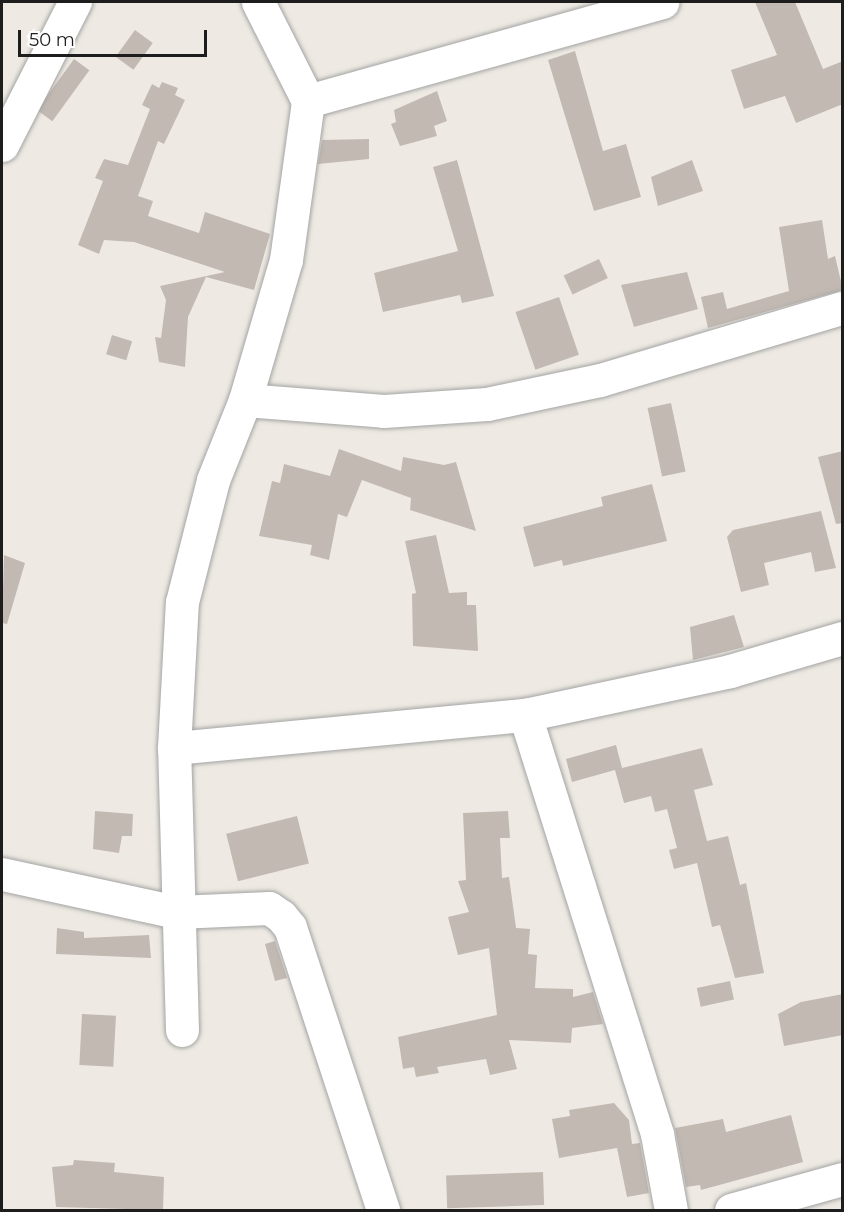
<!DOCTYPE html>
<style>
body{margin:0}
#map{position:relative;width:844px;height:1212px;overflow:hidden;background:#eeeae3;font-family:Montserrat,sans-serif}
div>[style]{position:absolute}
[style*='--x']{left:calc(var(--x)*1px);top:calc(var(--y)*1px);width:calc(var(--w)*1px);rotate:calc(var(--a)*1deg)}
.building>*{inset:0;background:#c2b9b2;transform-origin:0 0}
.roads{filter:drop-shadow(0 0 2px #a4a4a4) drop-shadow(0 0 2px #a4a4a4)}
.minor>*{height:33px;margin:-16.5px;padding:0 16.5px;transform-origin:16.5px;border-radius:16.5px;background:#fff}
span{translate:-50% -50%;white-space:nowrap;text-align:center;line-height:1.15;-webkit-text-stroke:4.5px #fff;paint-order:stroke}
.frame{position:absolute;inset:0;border:3px solid #1d1d1d;pointer-events:none}
.scale{position:absolute;left:18px;top:30px;width:189px;height:27px;box-sizing:border-box;border:3px solid #1d1d1d;border-top:0;padding-left:8px;font-size:18px;line-height:21px;white-space:nowrap;color:#1d1d1d;-webkit-text-stroke:4px #fff;paint-order:stroke}
</style>
<div id="map">
<div class="building">
<div style="clip-path:polygon(755px 2px,795px 2px,823px 69px,843px 61px,843px 104px,796px 123px,785px 96px,744px 109px,731px 70px,777px 55px)"></div>
<div style="left:135px;top:30px;width:22px;height:33px;rotate:36deg"></div>
<div style="clip-path:polygon(575px 51px,603px 151px,626px 144px,641px 197px,594px 211px,548px 60px)"></div>
<div style="left:74px;top:59px;width:19px;height:63px;rotate:36deg"></div>
<div style="clip-path:polygon(162px 82px,178px 88px,175px 95px,185px 100px,164px 144px,158px 141px,138px 196px,153px 201px,148px 216px,199px 233px,205px 212px,270px 234px,254px 290px,206px 277px,188px 317px,185px 367px,159px 362px,155px 337px,161px 338px,166px 300px,160px 286px,225px 272px,134px 242px,104px 240px,99px 254px,78px 245px,103px 181px,95px 178px,104px 159px,128px 165px,150px 109px,142px 105px,152px 84px,159px 88px)"></div>
<div style="clip-path:polygon(437px 91px,447px 121px,434px 126px,437px 136px,400px 146px,391px 124px,396px 122px,394px 110px)"></div>
<div style="clip-path:polygon(369px 139px,369px 159px,318px 164px,322px 140px)"></div>
<div style="clip-path:polygon(457px 160px,494px 296px,462px 303px,460px 295px,383px 312px,374px 273px,458px 251px,433px 167px)"></div>
<div style="clip-path:polygon(692px 160px,703px 191px,658px 206px,651px 177px)"></div>
<div style="clip-path:polygon(822px 220px,828px 259px,835px 256px,843px 290px,708px 328px,701px 297px,723px 292px,727px 309px,789px 291px,779px 227px)"></div>
<div style="left:599px;top:259px;width:21px;height:39px;rotate:65deg"></div>
<div style="clip-path:polygon(687px 272px,698px 309px,634px 327px,621px 285px)"></div>
<div style="left:559px;top:297px;width:61px;height:46px;rotate:71deg"></div>
<div style="left:112px;top:335px;width:21px;height:20px;rotate:17deg"></div>
<div style="left:671px;top:403px;width:70px;height:24px;rotate:78deg"></div>
<div style="clip-path:polygon(339px 449px,401px 471px,403px 457px,444px 465px,456px 462px,476px 531px,410px 510px,411px 498px,362px 480px,347px 517px,338px 514px,329px 560px,310px 555px,312px 545px,259px 536px,272px 481px,280px 483px,284px 464px,330px 476px)"></div>
<div style="clip-path:polygon(843px 451px,843px 523px,836px 524px,818px 457px)"></div>
<div style="clip-path:polygon(652px 484px,667px 541px,563px 566px,562px 560px,534px 567px,523px 527px,603px 506px,601px 497px)"></div>
<div style="clip-path:polygon(821px 511px,836px 568px,815px 572px,811px 552px,764px 563px,769px 585px,741px 592px,727px 537px,733px 530px)"></div>
<div style="clip-path:polygon(436px 535px,449px 593px,467px 592px,467px 605px,476px 605px,478px 651px,413px 646px,412px 594px,416px 593px,405px 541px)"></div>
<div style="clip-path:polygon(4px 555px,25px 563px,7px 624px,2px 623px)"></div>
<div style="clip-path:polygon(734px 615px,744px 647px,693px 660px,690px 627px)"></div>
<div style="clip-path:polygon(616px 745px,622px 768px,702px 748px,713px 785px,694px 790px,707px 841px,728px 836px,740px 885px,746px 883px,764px 973px,735px 978px,720px 925px,712px 927px,697px 863px,674px 869px,669px 850px,677px 848px,667px 809px,655px 812px,651px 796px,624px 803px,615px 770px,572px 782px,566px 759px)"></div>
<div style="clip-path:polygon(95px 811px,133px 814px,132px 836px,122px 836px,119px 853px,93px 849px)"></div>
<div style="clip-path:polygon(508px 811px,510px 838px,500px 838px,502px 878px,509px 877px,516px 928px,530px 929px,528px 954px,537px 955px,535px 988px,573px 989px,573px 997px,593px 992px,603px 1024px,572px 1028px,571px 1043px,509px 1040px,517px 1069px,490px 1075px,486px 1059px,437px 1067px,439px 1073px,416px 1077px,414px 1067px,403px 1069px,398px 1037px,497px 1015px,489px 948px,458px 955px,448px 917px,469px 912px,458px 881px,466px 880px,463px 813px)"></div>
<div style="left:297px;top:816px;width:49px;height:73px;rotate:76deg"></div>
<div style="clip-path:polygon(57px 928px,84px 932px,84px 938px,149px 935px,151px 958px,56px 954px)"></div>
<div style="clip-path:polygon(275px 941px,287px 978px,275px 981px,265px 944px)"></div>
<div style="left:730px;top:981px;width:19px;height:34px;rotate:78deg"></div>
<div style="clip-path:polygon(843px 994px,843px 1035px,784px 1046px,778px 1014px,801px 1002px)"></div>
<div style="left:82px;top:1014px;width:34px;height:51px;rotate:3deg"></div>
<div style="clip-path:polygon(614px 1103px,629px 1120px,632px 1144px,640px 1143px,649px 1193px,627px 1197px,617px 1148px,559px 1158px,552px 1119px,570px 1116px,569px 1110px)"></div>
<div style="clip-path:polygon(791px 1115px,803px 1162px,701px 1190px,700px 1185px,686px 1187px,675px 1128px,723px 1119px,726px 1132px)"></div>
<div style="clip-path:polygon(74px 1160px,115px 1163px,114px 1172px,164px 1177px,163px 1210px,56px 1207px,52px 1167px,73px 1165px)"></div>
<div style="left:543px;top:1172px;width:33px;height:97px;rotate:88deg"></div>
</div>
<div class="roads">
<div class="minor">
<div style="--x:258;--y:2;--w:111;--a:63.2"></div>
<div style="--x:2;--y:145;--w:161;--a:-63"></div>
<div style="--x:245;--y:400;--w:139;--a:4.5"></div>
<div style="--x:384;--y:411;--w:103;--a:-3.9"></div>
<div style="--x:487;--y:404;--w:116;--a:-12"></div>
<div style="--x:600;--y:380;--w:252;--a:-16.6"></div>
<div style="--x:525;--y:715;--w:439;--a:72.5"></div>
<div style="--x:657;--y:1134;--w:77;--a:79.6"></div>
<div style="--x:174;--y:748;--w:353;--a:-5.4"></div>
<div style="--x:525;--y:715;--w:210;--a:-12.1"></div>
<div style="--x:730;--y:671;--w:117;--a:-16.4"></div>
<div style="--x:2;--y:874;--w:179;--a:12.3"></div>
<div style="--x:177;--y:912;--w:92;--a:-2.5"></div>
<div style="--x:269;--y:908;--w:14;--a:34"></div>
<div style="--x:281;--y:916;--w:14;--a:51"></div>
<div style="--x:290;--y:927;--w:298;--a:71.8"></div>
<div style="--x:182;--y:1030;--w:282;--a:-91.6"></div>
<div style="--x:174;--y:748;--w:146;--a:-86.9"></div>
<div style="--x:182;--y:602;--w:126;--a:-75.7"></div>
<div style="--x:213;--y:480;--w:86;--a:-68.2"></div>
<div style="--x:245;--y:400;--w:146;--a:-73.7"></div>
<div style="--x:286;--y:260;--w:161;--a:-82.1"></div>
<div style="--x:308;--y:101;--w:368;--a:-15.6"></div>
<div style="--x:731;--y:1210;--w:115;--a:-15.6"></div>
</div>
</div>
<div class="frame"></div>
<div class="scale">50 m</div>
</div>
